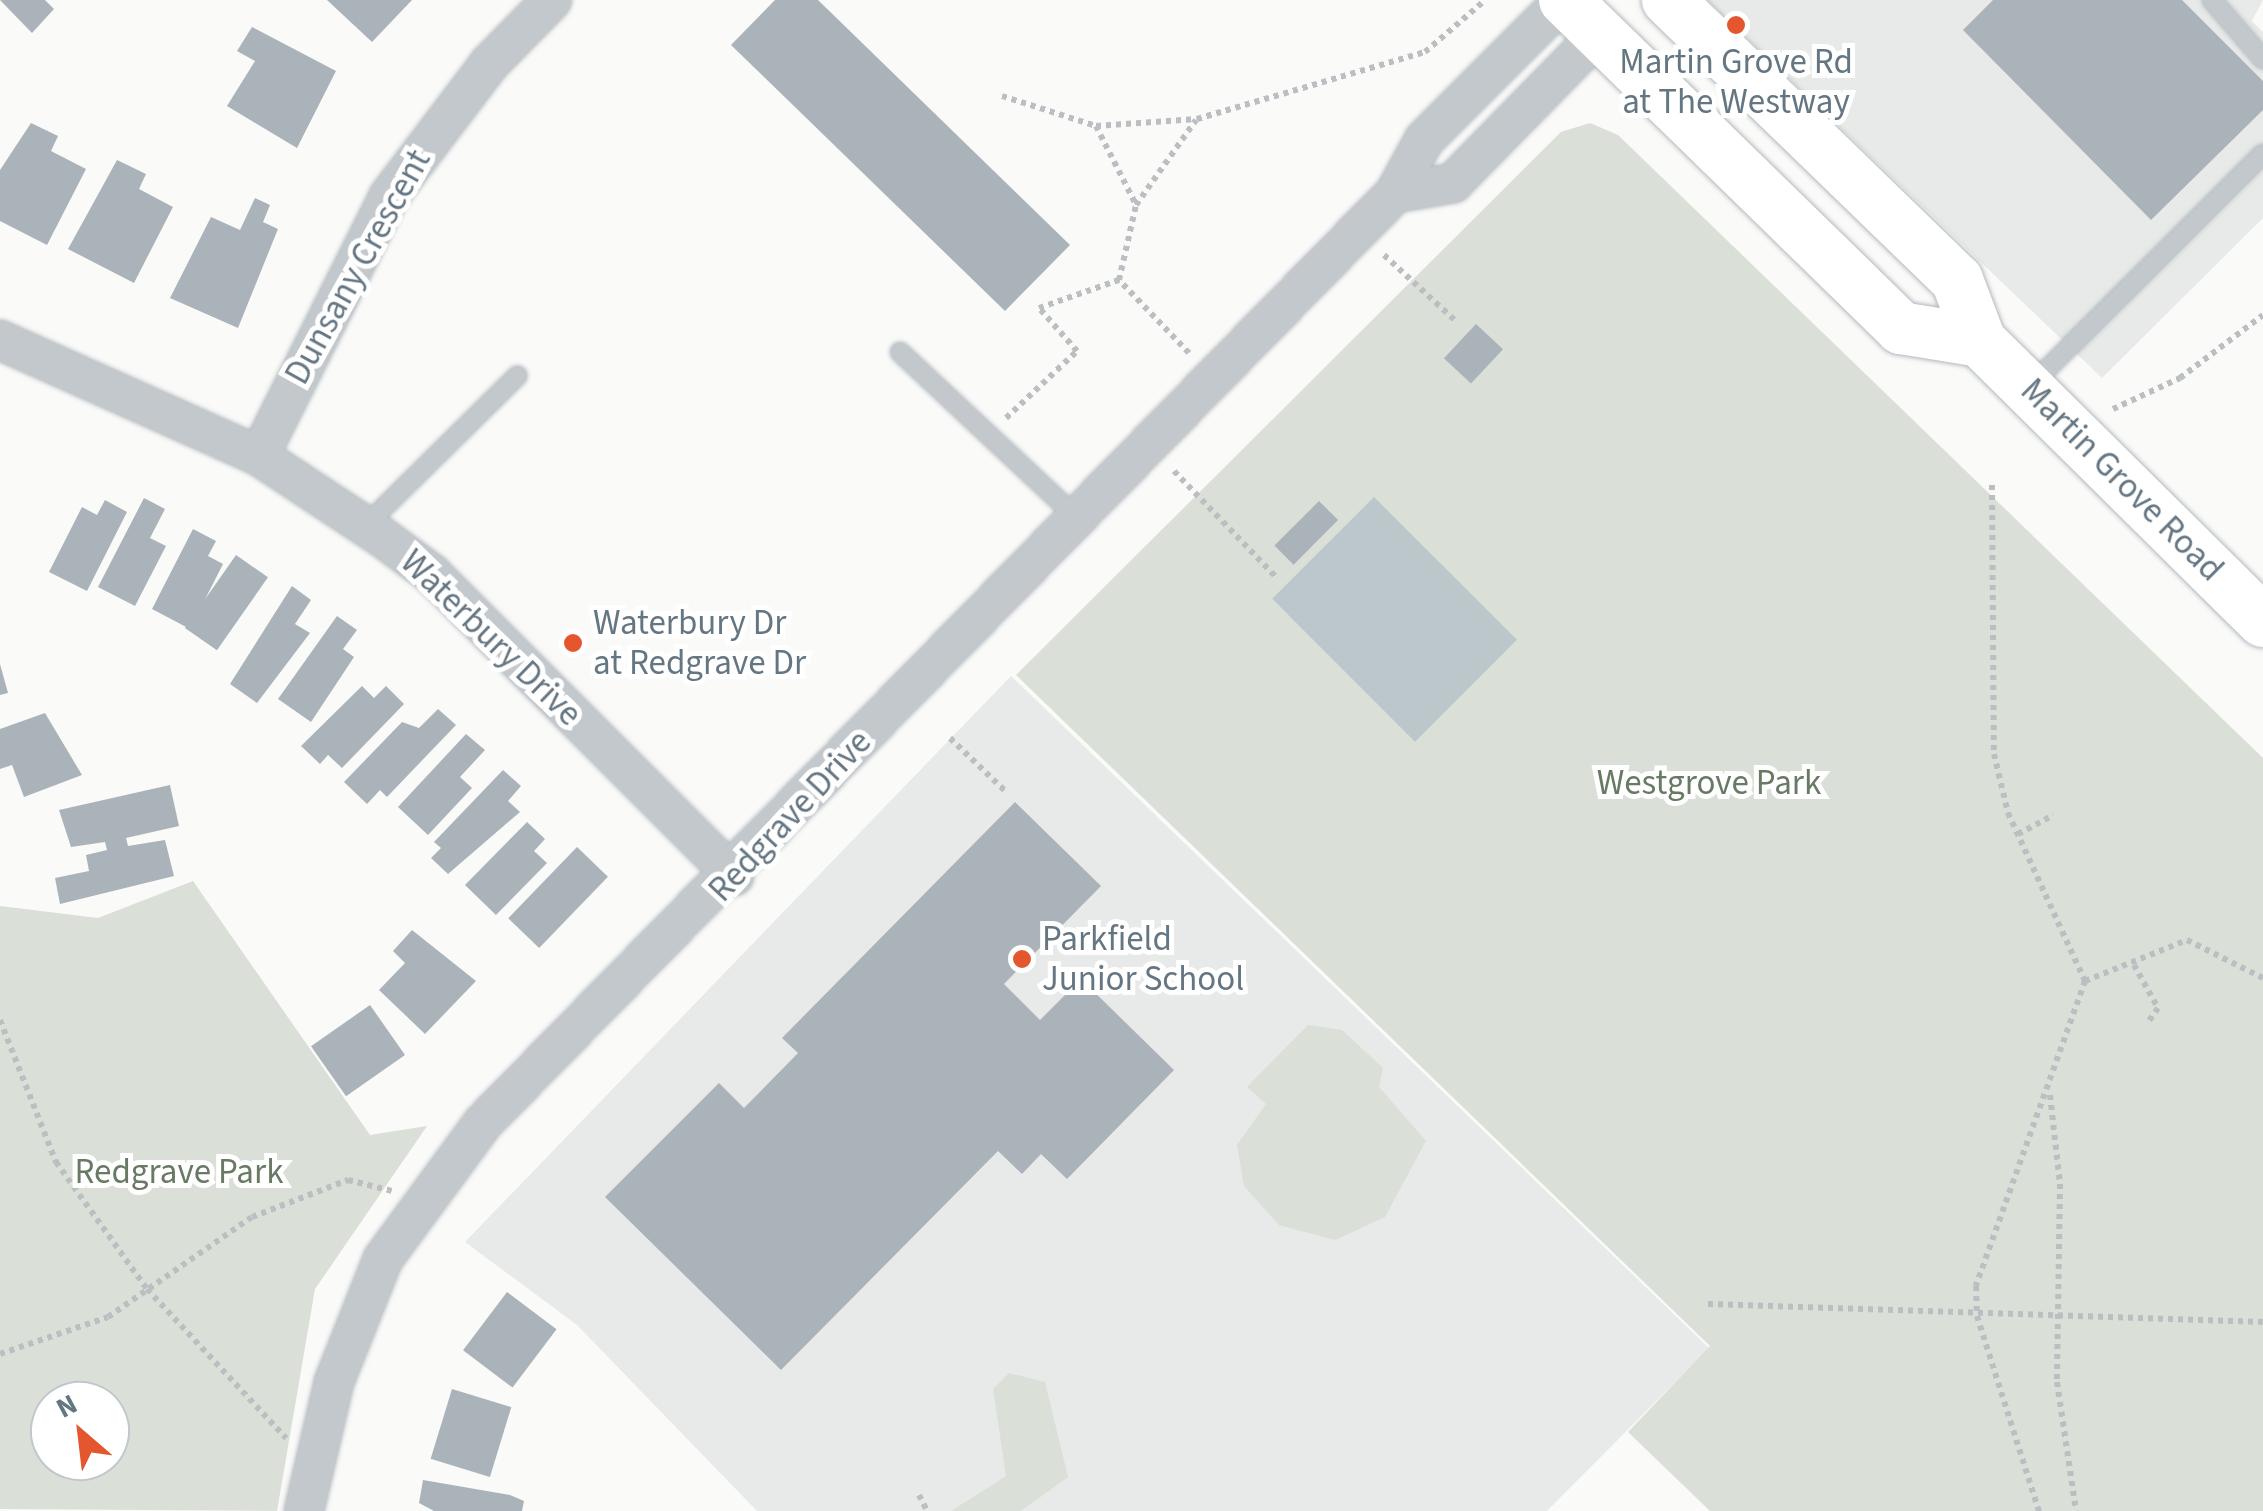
<!DOCTYPE html>
<style>
body{margin:0}
#map{position:relative;width:2263px;height:1511px;overflow:hidden;background:#fafaf8;font-family:"Source Sans 3",sans-serif}
div>[style]{position:absolute}
[style*='--x']{left:calc(var(--x)*1px);top:calc(var(--y)*1px);width:calc(var(--w)*1px);rotate:calc(var(--a)*1deg)}
.built>*{inset:0;background:#e8e9e9}
.green>*{inset:0;background:#dadfd7}
.water>*{inset:0;background:#bbc7cb;transform-origin:0 0}
.building>*{inset:0;background:#aab3b9;transform-origin:0 0}
.path>*{height:6px;margin-top:-3px;transform-origin:0;background:repeating-linear-gradient(90deg,#bbbfc2 0 5px,transparent 0 10px)}
.roads{filter:drop-shadow(0 0 2px #b3babf) drop-shadow(0 0 2px #b3babf)}
.lane>*{height:18px;margin:-9px;padding:0 9px;transform-origin:9px;border-radius:9px;background:#c3c8cc}
.street>*{height:38px;margin:-19px;padding:0 19px;transform-origin:19px;border-radius:19px;background:#c3c8cc}
.secondary>*{height:52px;margin:-26px;padding:0 26px;transform-origin:26px;border-radius:26px;background:#fff}
.dots>*{width:28px;height:28px;translate:-50% -50%;box-sizing:border-box;border:5px solid #fff;border-radius:50%}
span{translate:-50% -50%;white-space:nowrap;text-align:center;line-height:1.15;-webkit-text-stroke:10px #fff;paint-order:stroke}
.poi-label{font-size:35px;color:#657683}
.left{translate:0 -50%;text-align:left}
.street-label{font-size:35px;color:#657683}
.park-label{font-size:35px;color:#687a64}
.north{position:absolute;left:30px;top:1381px;width:100px;height:100px;box-sizing:border-box;background:#fff;border:2px solid #c1c8cd;border-radius:50%;rotate:332deg;font-size:28px;font-weight:700;line-height:40px;text-align:center;color:#657683}
.north::after{content:'';display:block;margin:auto;width:35px;height:45px;background:#e4572e;clip-path:polygon(50% 0,100% 100%,50% 72%,0 100%)}
</style>
<div id="map">
<div class="built">
<div style="clip-path:polygon(1707px 0,2263px 0,2252px 21px,2263px 32px,2263px 218px,2102px 378px)"></div>
<div style="clip-path:polygon(1011px 676px,1709px 1348px,1547px 1511px,757px 1511px,577px 1325px,465px 1242px)"></div>
</div>
<div class="green">
<div style="clip-path:polygon(1590px 123px,1618px 135px,2263px 758px,2263px 1511px,1710px 1511px,1628px 1432px,1710px 1346px,1016px 675px,1561px 132px)"></div>
<div style="clip-path:polygon(evenodd,193px 881px,370px 1135px,427px 1126px,315px 1289px,277px 1511px,0 1509px,0 906px,98px 918px,193px 881px,50px 1401px,110px 1401px,110px 1461px,50px 1461px,50px 1401px)"></div>
<div style="clip-path:polygon(1308px 1025px,1342px 1030px,1383px 1068px,1379px 1087px,1426px 1141px,1385px 1217px,1335px 1240px,1279px 1225px,1244px 1186px,1237px 1145px,1266px 1104px,1247px 1087px)"></div>
<div style="clip-path:polygon(1009px 1373px,1045px 1382px,1068px 1477px,1021px 1511px,951px 1511px,1006px 1476px,993px 1389px)"></div>
</div>
<div class="water">
<div style="left:1374px;top:497px;width:202px;height:144px;rotate:45deg"></div>
</div>
<div class="building">
<div style="clip-path:polygon(0 0,45px 0,54px 9px,32px 33px)"></div>
<div style="clip-path:polygon(327px 0,412px 0,372px 42px)"></div>
<div style="clip-path:polygon(775px 0,818px 0,1070px 245px,1005px 311px,731px 45px)"></div>
<div style="clip-path:polygon(1993px 0,2182px 0,2263px 81px,2263px 110px,2151px 220px,1963px 30px)"></div>
<div style="clip-path:polygon(252px 27px,336px 71px,297px 148px,227px 106px,255px 61px,237px 51px)"></div>
<div style="clip-path:polygon(31px 123px,58px 136px,51px 151px,86px 169px,47px 245px,0 221px,0 170px)"></div>
<div style="clip-path:polygon(117px 160px,146px 174px,139px 189px,173px 207px,134px 283px,68px 249px)"></div>
<div style="clip-path:polygon(255px 198px,270px 205px,263px 222px,278px 229px,238px 328px,170px 298px,211px 217px,240px 230px)"></div>
<div style="left:1476px;top:324px;width:37px;height:47px;rotate:43deg"></div>
<div style="clip-path:polygon(144px 498px,165px 509px,150px 538px,166px 546px,135px 606px,98px 587px)"></div>
<div style="clip-path:polygon(105px 500px,127px 512px,87px 591px,49px 572px,82px 507px,97px 515px)"></div>
<div style="left:1319px;top:501px;width:27px;height:63px;rotate:45deg"></div>
<div style="clip-path:polygon(193px 529px,216px 541px,208px 556px,223px 564px,190px 629px,152px 609px)"></div>
<div style="left:236px;top:555px;width:39px;height:89px;rotate:35deg"></div>
<div style="clip-path:polygon(292px 586px,311px 600px,295px 624px,310px 633px,257px 703px,230px 684px)"></div>
<div style="clip-path:polygon(337px 616px,357px 630px,343px 649px,354px 657px,311px 722px,278px 699px)"></div>
<div style="clip-path:polygon(0 664px,8px 693px,0 695px)"></div>
<div style="clip-path:polygon(362px 686px,374px 698px,386px 686px,404px 704px,342px 768px,328px 755px,320px 764px,301px 746px)"></div>
<div style="clip-path:polygon(438px 709px,456px 725px,387px 797px,380px 790px,367px 804px,344px 782px,402px 722px,419px 728px)"></div>
<div style="clip-path:polygon(45px 713px,82px 775px,24px 797px,12px 765px,0 769px,0 729px)"></div>
<div style="clip-path:polygon(466px 734px,485px 750px,460px 777px,472px 788px,428px 835px,398px 807px)"></div>
<div style="clip-path:polygon(503px 770px,521px 786px,508px 801px,520px 812px,448px 874px,431px 858px,441px 848px,434px 842px)"></div>
<div style="clip-path:polygon(170px 785px,179px 826px,126px 838px,128px 846px,165px 840px,174px 876px,60px 904px,55px 878px,89px 871px,86px 855px,107px 850px,105px 842px,71px 847px,59px 810px)"></div>
<div style="clip-path:polygon(1015px 802px,1101px 886px,1004px 984px,1040px 1020px,1081px 979px,1174px 1070px,1067px 1179px,1041px 1154px,1022px 1174px,998px 1151px,781px 1370px,605px 1197px,719px 1083px,744px 1108px,798px 1053px,782px 1038px)"></div>
<div style="clip-path:polygon(527px 822px,545px 839px,534px 851px,547px 863px,496px 915px,465px 885px)"></div>
<div style="left:577px;top:847px;width:43px;height:99px;rotate:44deg"></div>
<div style="clip-path:polygon(412px 930px,476px 981px,425px 1034px,379px 990px,405px 963px,393px 951px)"></div>
<div style="left:370px;top:1005px;width:61px;height:72px;rotate:55deg"></div>
<div style="left:507px;top:1292px;width:62px;height:73px;rotate:37deg"></div>
<div style="left:452px;top:1389px;width:62px;height:73px;rotate:17deg"></div>
<div style="clip-path:polygon(423px 1480px,510px 1495px,524px 1501px,522px 1511px,434px 1511px,419px 1503px)"></div>
</div>
<div class="path">
<div style="--x:1002;--y:96;--w:99;--a:17.7"></div>
<div style="--x:1096;--y:126;--w:101;--a:-4"></div>
<div style="--x:1197;--y:119;--w:238;--a:-16.4"></div>
<div style="--x:1425;--y:52;--w:77;--a:-40.8"></div>
<div style="--x:1096;--y:126;--w:89;--a:63.1"></div>
<div style="--x:1384;--y:255;--w:100;--a:42.6"></div>
<div style="--x:1189;--y:353;--w:101;--a:-133.8"></div>
<div style="--x:1119;--y:280;--w:77;--a:-77.2"></div>
<div style="--x:1136;--y:205;--w:104;--a:-54.8"></div>
<div style="--x:2113;--y:409;--w:74;--a:-24.8"></div>
<div style="--x:2180;--y:378;--w:104;--a:-37.2"></div>
<div style="--x:1006;--y:418;--w:98;--a:-43.3"></div>
<div style="--x:1077;--y:351;--w:57;--a:-131.5"></div>
<div style="--x:1039;--y:308;--w:85;--a:-19.3"></div>
<div style="--x:1174;--y:471;--w:147;--a:46.1"></div>
<div style="--x:1992;--y:485;--w:269;--a:89.6"></div>
<div style="--x:1994;--y:754;--w:61;--a:76.7"></div>
<div style="--x:2008;--y:813;--w:185;--a:65.4"></div>
<div style="--x:2085;--y:981;--w:324;--a:109.7"></div>
<div style="--x:1976;--y:1286;--w:30;--a:88"></div>
<div style="--x:1977;--y:1316;--w:205;--a:72.4"></div>
<div style="--x:950;--y:738;--w:76;--a:43.9"></div>
<div style="--x:2018;--y:834;--w:40;--a:-28"></div>
<div style="--x:2134;--y:965;--w:49;--a:60.8"></div>
<div style="--x:2158;--y:1008;--w:19;--a:125"></div>
<div style="--x:2085;--y:981;--w:110;--a:-21.9"></div>
<div style="--x:2187;--y:940;--w:85;--a:26.6"></div>
<div style="--x:0;--y:1020;--w:153;--a:68.5"></div>
<div style="--x:56;--y:1162;--w:156;--a:54.4"></div>
<div style="--x:147;--y:1289;--w:204;--a:47"></div>
<div style="--x:2050;--y:1095;--w:90;--a:83.6"></div>
<div style="--x:2060;--y:1184;--w:198;--a:90.9"></div>
<div style="--x:2057;--y:1382;--w:130;--a:81.6"></div>
<div style="--x:1708;--y:1304;--w:555;--a:1.86"></div>
<div style="--x:0;--y:1354;--w:114;--a:-18.9"></div>
<div style="--x:108;--y:1317;--w:175;--a:-34.8"></div>
<div style="--x:252;--y:1217;--w:103;--a:-21.1"></div>
<div style="--x:348;--y:1180;--w:45;--a:14"></div>
<div style="--x:919;--y:1495;--w:18;--a:63"></div>
</div>
<div class="roads">
<div class="lane">
<div style="--x:2212;--y:0;--w:78;--a:49.2"></div>
<div style="--x:900;--y:352;--w:237;--a:43.1"></div>
<div style="--x:2029;--y:387;--w:330;--a:-44.9"></div>
<div style="--x:365;--y:526;--w:214;--a:-44.6"></div>
</div>
<div class="street">
<div style="--x:1395;--y:193;--w:59;--a:-9.8"></div>
<div style="--x:1453;--y:183;--w:211;--a:-45.6"></div>
<div style="--x:0;--y:340;--w:284;--a:24.1"></div>
<div style="--x:259;--y:456;--w:147;--a:33.4"></div>
<div style="--x:382;--y:537;--w:62;--a:36.5"></div>
<div style="--x:432;--y:574;--w:427;--a:45"></div>
<div style="--x:259;--y:456;--w:291;--a:-63.4"></div>
<div style="--x:389;--y:196;--w:167;--a:-52.8"></div>
<div style="--x:490;--y:63;--w:88;--a:-45.5"></div>
<div style="--x:304;--y:1511;--w:132;--a:-76.9"></div>
<div style="--x:334;--y:1382;--w:132;--a:-68.3"></div>
<div style="--x:383;--y:1259;--w:169;--a:-53.7"></div>
<div style="--x:483;--y:1123;--w:1303;--a:-45.56"></div>
<div style="--x:1395;--y:193;--w:60;--a:-61.3"></div>
<div style="--x:1424;--y:140;--w:198;--a:-45"></div>
</div>
<div class="secondary">
<div style="--x:1565;--y:0;--w:470;--a:44.3"></div>
<div style="--x:1901;--y:328;--w:80;--a:9.3"></div>
<div style="--x:1668;--y:0;--w:402;--a:44.1"></div>
<div style="--x:1957;--y:280;--w:65;--a:69.3"></div>
<div style="--x:1980;--y:341;--w:398;--a:44.7"></div>
</div>
</div>
<div class="dots">
<div style="left:1736px;top:25px;background:#e4572e"></div>
<div style="left:573px;top:643px;background:#e4572e"></div>
<div style="left:1022px;top:959px;background:#e4572e"></div>
</div>
<div class="poi-label">
<span style="left:1736px;top:82px">Martin Grove Rd<br>at The Westway</span>
<span class="left" style="left:593px;top:643px">Waterbury Dr<br>at Redgrave Dr</span>
<span class="left" style="left:1042px;top:959px">Parkfield<br>Junior School</span>
</div>
<div class="street-label">
<span style="left:358px;top:267px;rotate:-61deg">Dunsany Crescent</span>
<span style="left:2122px;top:480px;rotate:45deg">Martin Grove Road</span>
<span style="left:491px;top:638px;rotate:44deg">Waterbury Drive</span>
<span style="left:790px;top:816px;rotate:-47deg">Redgrave Drive</span>
</div>
<div class="park-label">
<span style="left:1709px;top:783px">Westgrove Park</span>
<span style="left:179px;top:1172px">Redgrave Park</span>
</div>
<div class="north">N</div>
</div>
